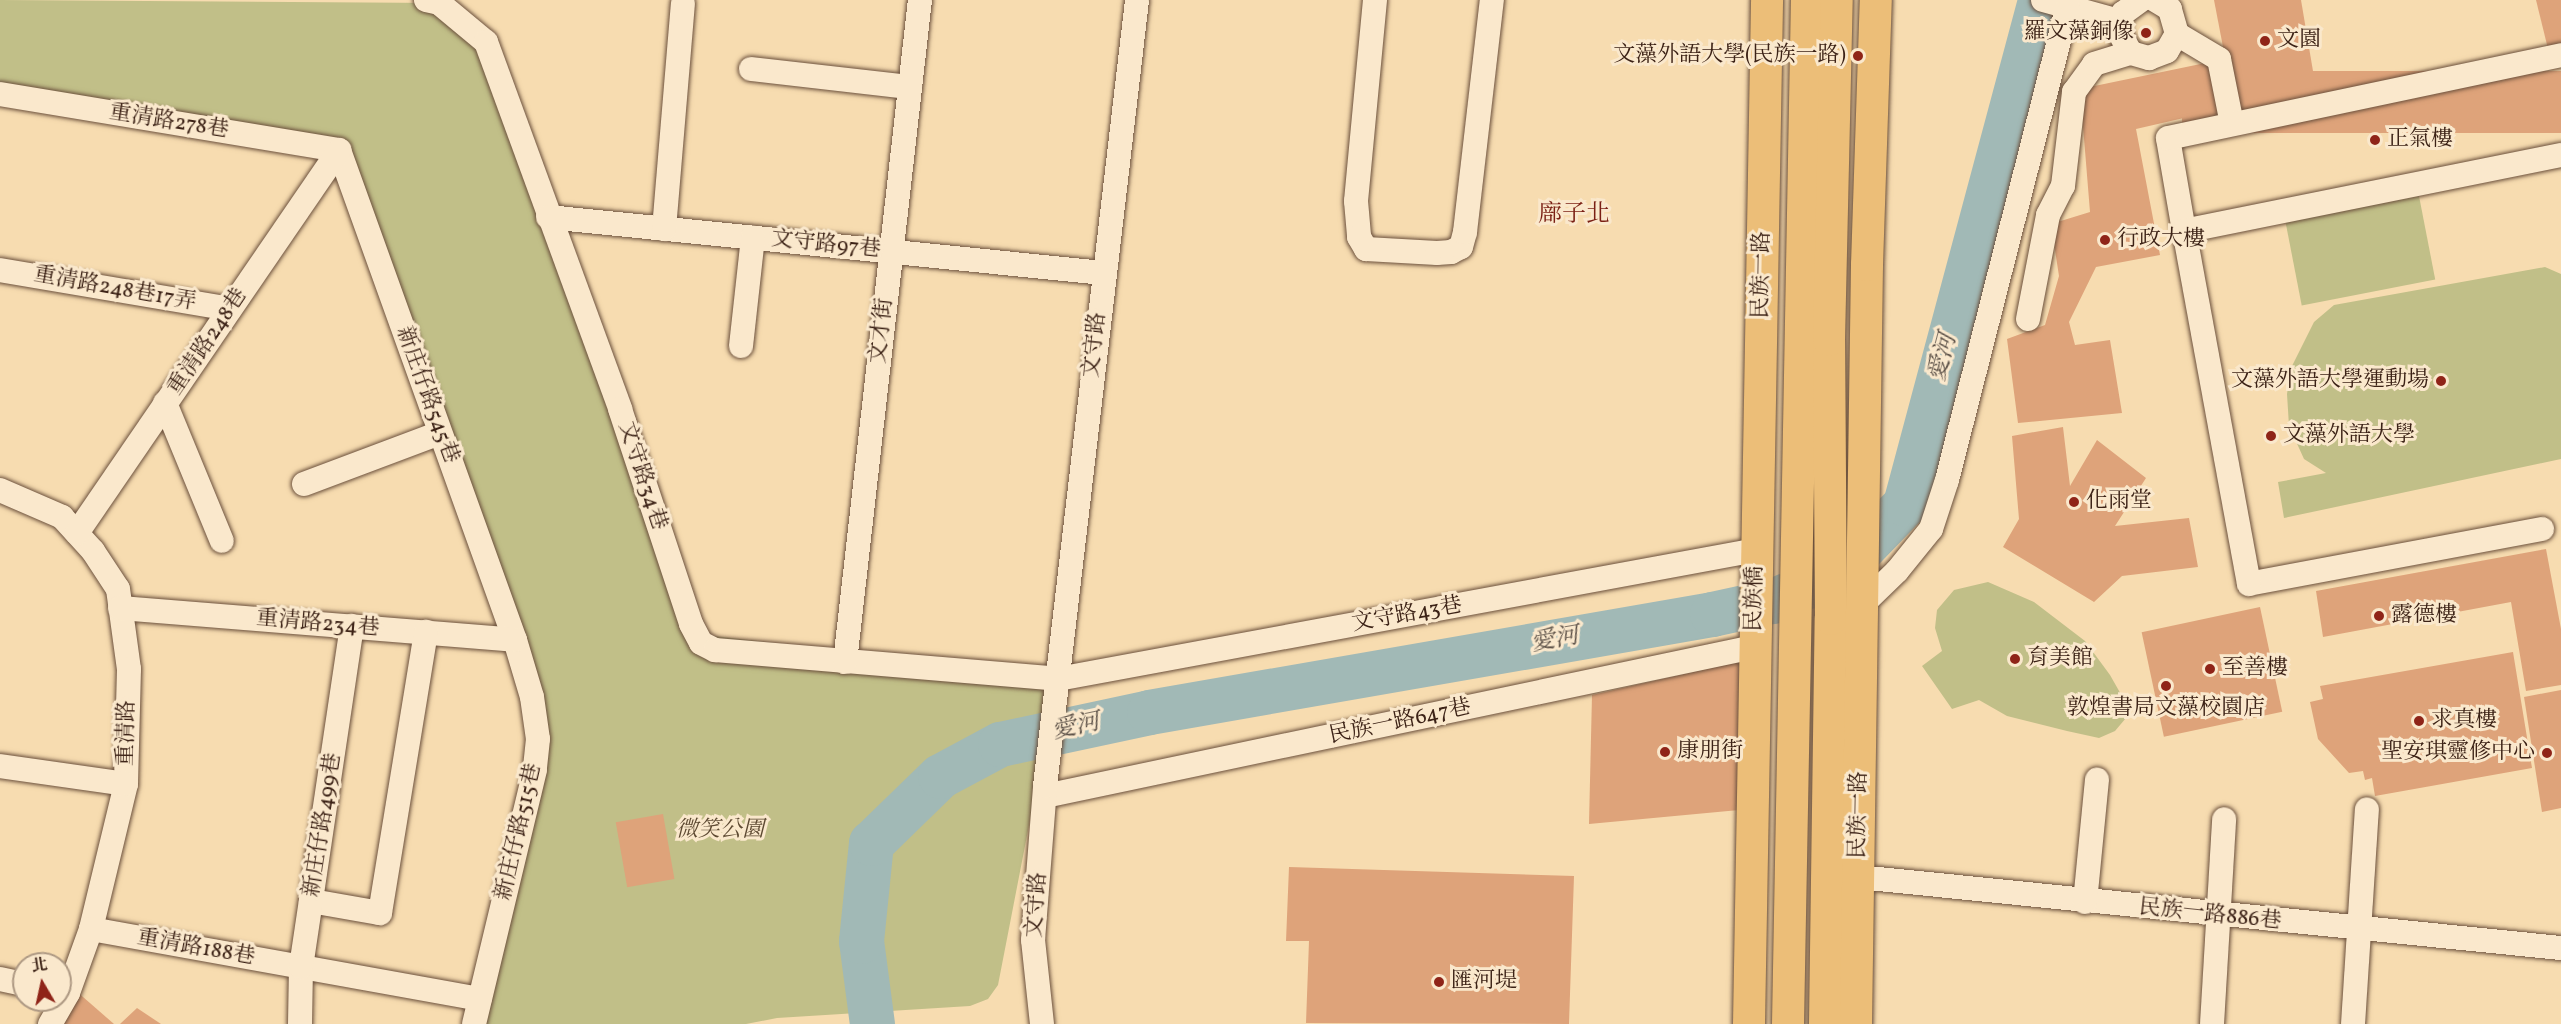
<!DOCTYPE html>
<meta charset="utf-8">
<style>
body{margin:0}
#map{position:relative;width:2561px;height:1024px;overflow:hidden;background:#f7dcb0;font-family:Vollkorn,"Noto Serif TC",serif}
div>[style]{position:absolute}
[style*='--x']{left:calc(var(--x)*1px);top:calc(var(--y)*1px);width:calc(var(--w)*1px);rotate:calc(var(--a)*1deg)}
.green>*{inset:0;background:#c1bf88;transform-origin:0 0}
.river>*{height:45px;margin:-22.5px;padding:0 22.5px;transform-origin:22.5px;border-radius:22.5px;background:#a1b9b6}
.building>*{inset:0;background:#dea37a;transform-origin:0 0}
.roads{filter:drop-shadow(0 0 2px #6b503c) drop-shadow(0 0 2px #6b503c)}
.minor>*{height:24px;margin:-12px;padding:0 12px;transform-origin:12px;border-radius:12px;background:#fae8cc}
.major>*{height:32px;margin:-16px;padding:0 16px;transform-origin:16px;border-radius:16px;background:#ecbe78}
.dots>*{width:16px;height:16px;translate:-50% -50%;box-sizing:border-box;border:3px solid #fae8cc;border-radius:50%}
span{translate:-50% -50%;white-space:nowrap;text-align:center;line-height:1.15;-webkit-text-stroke:6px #fae8cc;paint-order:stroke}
.poi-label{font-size:22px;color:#3c2216}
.right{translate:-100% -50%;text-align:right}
.left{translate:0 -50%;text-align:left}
.street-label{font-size:22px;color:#3c2216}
.park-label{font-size:22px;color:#5d4932;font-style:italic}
.neighbourhood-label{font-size:24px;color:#7a1f14}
.water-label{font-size:24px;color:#5a4f46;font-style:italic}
.north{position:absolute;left:12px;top:952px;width:60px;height:60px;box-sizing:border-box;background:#fae8cc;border:2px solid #ae9983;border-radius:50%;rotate:351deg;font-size:16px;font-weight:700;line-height:24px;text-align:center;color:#3c2216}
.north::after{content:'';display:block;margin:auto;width:21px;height:27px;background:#8f2418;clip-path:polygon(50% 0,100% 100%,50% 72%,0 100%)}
</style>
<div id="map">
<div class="green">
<div style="clip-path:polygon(0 0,439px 3px,486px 42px,706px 635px,1058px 676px,998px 985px,988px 999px,970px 1006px,777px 1018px,746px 1024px,486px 1024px,538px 739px,339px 151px,0 92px)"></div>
<div style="left:2419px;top:196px;width:85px;height:136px;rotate:79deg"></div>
<div style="clip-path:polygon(2545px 267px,2561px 274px,2561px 459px,2284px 518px,2278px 482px,2326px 473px,2304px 459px,2289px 426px,2287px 394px,2291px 368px,2314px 322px,2334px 305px)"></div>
<div style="clip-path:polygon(1988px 582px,2034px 602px,2085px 641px,2110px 675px,2131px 712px,2115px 731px,2099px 738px,2067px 731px,2007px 716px,1979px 700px,1952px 709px,1922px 666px,1942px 651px,1935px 628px,1937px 610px,1954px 590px)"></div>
</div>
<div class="river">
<div style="--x:872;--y:1024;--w:84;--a:-97.5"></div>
<div style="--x:861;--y:941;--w:99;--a:-84.2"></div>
<div style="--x:871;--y:843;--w:96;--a:-44.2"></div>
<div style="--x:940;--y:776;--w:68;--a:-28.1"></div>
<div style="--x:1000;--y:744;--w:152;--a:-12.1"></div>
<div style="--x:1149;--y:712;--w:571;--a:-9.87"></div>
<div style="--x:1712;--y:614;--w:61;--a:-12.2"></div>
<div style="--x:1772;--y:601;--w:72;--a:-23"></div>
<div style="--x:1838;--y:573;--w:96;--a:-45.8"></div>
<div style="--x:1905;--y:504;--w:522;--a:-75"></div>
</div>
<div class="building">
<div style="clip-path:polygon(2214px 0,2301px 0,2315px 83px,2233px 99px)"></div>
<div style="clip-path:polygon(2536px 0,2561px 0,2561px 51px,2549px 53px)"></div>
<div style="clip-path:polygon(2215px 61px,2223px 109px,2136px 129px,2160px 255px,2096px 267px,2069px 322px,2075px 345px,2110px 340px,2122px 413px,2018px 423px,2007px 339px,2045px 325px,2059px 276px,2051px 224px,2090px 212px,2080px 89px)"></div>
<div style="left:2561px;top:71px;width:62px;height:379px;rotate:90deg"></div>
<div style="clip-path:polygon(2063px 427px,2070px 486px,2097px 440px,2146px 478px,2115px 526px,2189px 518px,2198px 567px,2122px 576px,2094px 602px,2003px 547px,2019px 519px,2012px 436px)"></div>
<div style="clip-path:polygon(2546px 549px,2561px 629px,2561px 685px,2526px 691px,2511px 602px,2323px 637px,2316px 591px)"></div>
<div style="left:2260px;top:607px;width:107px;height:121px;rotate:78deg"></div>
<div style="clip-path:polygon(2513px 652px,2532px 768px,2375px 796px,2372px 778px,2365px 780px,2363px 771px,2349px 773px,2318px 739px,2310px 702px,2323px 699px,2320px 686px)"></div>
<div style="clip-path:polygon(1741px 661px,1739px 810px,1589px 824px,1592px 695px)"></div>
<div style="clip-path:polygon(2561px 690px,2561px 808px,2542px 812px,2524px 697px)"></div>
<div style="left:663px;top:814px;width:66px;height:48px;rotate:80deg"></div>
<div style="clip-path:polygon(1289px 867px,1574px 876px,1569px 1024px,1306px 1023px,1309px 941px,1286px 941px)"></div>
<div style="clip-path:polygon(75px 990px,114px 1024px,55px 1024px)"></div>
<div style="clip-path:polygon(137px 1008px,161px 1024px,120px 1024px)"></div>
</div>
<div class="roads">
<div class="minor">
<div style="--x:426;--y:0;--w:13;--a:13"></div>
<div style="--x:439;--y:3;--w:61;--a:39.7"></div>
<div style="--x:486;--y:42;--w:391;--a:69.9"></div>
<div style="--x:620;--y:409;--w:226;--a:71.7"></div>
<div style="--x:691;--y:624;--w:21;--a:62"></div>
<div style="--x:701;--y:643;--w:16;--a:27"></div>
<div style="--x:715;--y:650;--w:344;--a:4.8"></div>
<div style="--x:1058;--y:679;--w:710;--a:-10.47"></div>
<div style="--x:1375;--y:0;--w:202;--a:95.4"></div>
<div style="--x:1356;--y:201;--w:36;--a:85"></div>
<div style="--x:1359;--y:237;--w:14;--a:60"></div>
<div style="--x:1366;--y:249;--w:71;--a:3.2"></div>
<div style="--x:1437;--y:253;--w:14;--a:-4"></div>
<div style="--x:1451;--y:252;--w:11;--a:-27"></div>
<div style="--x:1461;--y:247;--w:16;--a:-75"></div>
<div style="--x:1465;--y:232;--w:234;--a:-83.4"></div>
<div style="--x:2043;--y:0;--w:79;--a:15.4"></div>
<div style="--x:2141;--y:0;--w:22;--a:144"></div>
<div style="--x:2123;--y:13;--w:18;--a:106"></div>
<div style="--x:2118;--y:30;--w:26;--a:61"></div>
<div style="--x:2131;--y:53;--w:19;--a:16"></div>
<div style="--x:2149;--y:58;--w:19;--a:-21"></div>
<div style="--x:2167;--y:51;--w:20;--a:-60"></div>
<div style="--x:2177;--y:34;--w:26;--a:-106"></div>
<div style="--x:2170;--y:9;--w:17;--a:-149"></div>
<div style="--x:2177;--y:34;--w:49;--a:30.8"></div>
<div style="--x:2219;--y:59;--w:66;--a:78.7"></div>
<div style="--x:751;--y:69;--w:160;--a:6.5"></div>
<div style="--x:0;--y:94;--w:344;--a:9.4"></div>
<div style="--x:339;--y:150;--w:521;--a:70.24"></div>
<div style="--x:515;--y:640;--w:59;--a:73.4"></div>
<div style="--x:532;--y:697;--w:42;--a:81.9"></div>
<div style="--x:538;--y:739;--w:31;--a:96"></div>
<div style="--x:535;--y:770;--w:261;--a:103.5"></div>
<div style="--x:548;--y:217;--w:558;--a:5.76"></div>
<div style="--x:664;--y:229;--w:226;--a:-85.2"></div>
<div style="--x:2184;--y:231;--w:94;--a:-99.8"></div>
<div style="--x:2168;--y:138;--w:402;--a:-11.9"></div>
<div style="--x:0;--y:270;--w:233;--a:9.6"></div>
<div style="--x:2028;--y:319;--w:106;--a:-79.1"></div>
<div style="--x:2048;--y:215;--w:33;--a:-63"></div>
<div style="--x:2063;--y:186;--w:95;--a:-83.3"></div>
<div style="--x:2074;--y:92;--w:34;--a:-54"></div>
<div style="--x:2094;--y:64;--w:39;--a:-17"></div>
<div style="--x:741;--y:346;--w:109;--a:-83.7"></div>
<div style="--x:165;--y:403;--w:149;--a:67.6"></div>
<div style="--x:304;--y:484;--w:145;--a:-20.6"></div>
<div style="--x:0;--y:490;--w:68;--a:23.5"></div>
<div style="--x:62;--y:517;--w:46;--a:47.6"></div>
<div style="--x:93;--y:551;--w:45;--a:56.7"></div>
<div style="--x:118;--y:589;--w:81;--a:82.2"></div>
<div style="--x:129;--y:669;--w:115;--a:91.5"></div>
<div style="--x:126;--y:784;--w:149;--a:103.6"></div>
<div style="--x:91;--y:929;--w:68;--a:109.8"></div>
<div style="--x:68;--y:993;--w:36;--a:120"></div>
<div style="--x:2542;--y:529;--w:298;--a:169.4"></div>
<div style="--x:2249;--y:584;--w:359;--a:-100.4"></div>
<div style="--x:2184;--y:231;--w:385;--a:-11.4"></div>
<div style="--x:77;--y:533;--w:464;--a:-55.6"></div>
<div style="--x:1861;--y:606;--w:50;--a:-44.2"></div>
<div style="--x:1897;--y:571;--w:54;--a:-51"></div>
<div style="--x:1931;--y:529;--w:52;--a:-71.9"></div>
<div style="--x:1947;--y:480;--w:489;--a:-75.7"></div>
<div style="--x:120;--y:608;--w:396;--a:4.6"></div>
<div style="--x:845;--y:662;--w:666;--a:-83.54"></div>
<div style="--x:0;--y:766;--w:127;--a:8.1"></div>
<div style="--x:1045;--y:796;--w:724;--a:-11.87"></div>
<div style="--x:1859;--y:877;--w:706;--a:5.78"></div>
<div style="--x:311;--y:901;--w:70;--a:9.9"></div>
<div style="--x:380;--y:913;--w:285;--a:-80.7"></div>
<div style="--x:2085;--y:902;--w:123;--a:-84.4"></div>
<div style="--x:91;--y:929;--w:395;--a:10.2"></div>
<div style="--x:0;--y:979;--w:25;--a:12"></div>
<div style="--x:300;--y:1024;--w:57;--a:-89"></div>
<div style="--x:301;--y:967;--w:345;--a:-81.5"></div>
<div style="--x:1042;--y:1024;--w:84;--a:-96.1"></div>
<div style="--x:1033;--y:940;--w:154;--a:-85.5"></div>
<div style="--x:1045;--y:786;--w:791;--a:-83.32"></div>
<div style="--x:2212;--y:1024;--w:205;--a:-86.6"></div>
<div style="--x:2353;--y:1024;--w:215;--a:-86.3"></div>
</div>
<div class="major">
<div style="--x:1749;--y:1024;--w:1024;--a:-88.99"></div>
<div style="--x:1788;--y:1024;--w:1024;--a:-88.94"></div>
<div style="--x:1825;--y:1024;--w:405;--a:-89.2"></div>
<div style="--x:1831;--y:619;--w:279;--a:-90.4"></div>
<div style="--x:1829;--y:340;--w:340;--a:-88.7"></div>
<div style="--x:1856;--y:1024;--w:759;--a:-89.17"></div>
<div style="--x:1867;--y:265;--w:265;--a:-88.1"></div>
</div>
</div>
<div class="dots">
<div style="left:2146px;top:33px;background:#8f2418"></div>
<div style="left:2265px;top:41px;background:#8f2418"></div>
<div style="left:1858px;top:56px;background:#8f2418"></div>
<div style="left:2375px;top:140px;background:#8f2418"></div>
<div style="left:2105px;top:240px;background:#8f2418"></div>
<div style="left:2441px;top:381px;background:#8f2418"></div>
<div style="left:2271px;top:436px;background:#8f2418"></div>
<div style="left:2074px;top:502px;background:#8f2418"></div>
<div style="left:2379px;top:616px;background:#8f2418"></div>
<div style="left:2015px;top:659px;background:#8f2418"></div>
<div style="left:2210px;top:669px;background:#8f2418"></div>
<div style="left:2166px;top:686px;background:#8f2418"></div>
<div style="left:2419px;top:721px;background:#8f2418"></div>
<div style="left:1665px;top:752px;background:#8f2418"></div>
<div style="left:2547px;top:753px;background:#8f2418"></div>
<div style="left:1439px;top:982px;background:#8f2418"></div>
</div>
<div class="poi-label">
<span class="right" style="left:2134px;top:33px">羅文藻銅像</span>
<span class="left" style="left:2277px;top:41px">文園</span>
<span class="right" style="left:1846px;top:56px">文藻外語大學(民族一路)</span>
<span class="left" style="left:2387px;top:140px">正氣樓</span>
<span class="left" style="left:2117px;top:240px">行政大樓</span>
<span class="right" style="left:2429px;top:381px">文藻外語大學運動場</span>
<span class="left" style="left:2283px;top:436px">文藻外語大學</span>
<span class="left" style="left:2086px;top:502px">化雨堂</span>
<span class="left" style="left:2391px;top:616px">露德樓</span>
<span class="left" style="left:2027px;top:659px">育美館</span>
<span class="left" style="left:2222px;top:669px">至善樓</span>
<span style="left:2166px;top:709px">敦煌書局文藻校園店</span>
<span class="left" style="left:2431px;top:721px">求真樓</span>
<span class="left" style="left:1677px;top:752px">康朋街</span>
<span class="right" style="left:2535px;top:753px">聖安琪靈修中心</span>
<span class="left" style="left:1451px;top:982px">匯河堤</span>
</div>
<div class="street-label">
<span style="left:169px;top:122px;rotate:9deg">重清路278巷</span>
<span style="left:826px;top:245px;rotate:6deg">文守路97巷</span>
<span style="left:1762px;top:275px;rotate:-89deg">民族一路</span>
<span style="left:115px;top:289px;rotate:10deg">重清路248巷17弄</span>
<span style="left:882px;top:331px;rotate:-84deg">文才街</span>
<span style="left:208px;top:342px;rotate:-56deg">重清路248巷</span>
<span style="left:1095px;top:345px;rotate:-84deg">文守路</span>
<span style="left:427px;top:395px;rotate:70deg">新庄仔路545巷</span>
<span style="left:642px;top:476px;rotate:72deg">文守路34巷</span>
<span style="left:1755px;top:599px;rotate:-89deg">民族橋</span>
<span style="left:1407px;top:615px;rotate:-10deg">文守路43巷</span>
<span style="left:318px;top:624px;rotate:5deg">重清路234巷</span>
<span style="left:1400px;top:722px;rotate:-12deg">民族一路647巷</span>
<span style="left:127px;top:733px;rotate:-89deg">重清路</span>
<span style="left:1859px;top:815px;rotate:-89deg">民族一路</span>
<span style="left:323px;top:825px;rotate:-81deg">新庄仔路499巷</span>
<span style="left:519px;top:832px;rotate:-77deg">新庄仔路515巷</span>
<span style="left:1037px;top:905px;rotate:-86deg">文守路</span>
<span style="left:2210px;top:915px;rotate:6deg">民族一路886巷</span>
<span style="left:196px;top:948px;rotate:10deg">重清路188巷</span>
</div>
<div class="park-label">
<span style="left:720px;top:831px">微笑公園</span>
</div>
<div class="neighbourhood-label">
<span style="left:1574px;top:216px">廍子北</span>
</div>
<div class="water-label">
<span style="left:1944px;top:358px;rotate:-75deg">愛河</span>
<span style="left:1555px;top:641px;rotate:-10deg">愛河</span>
<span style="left:1076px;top:728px;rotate:-12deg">愛河</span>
</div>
<div class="north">北</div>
</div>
